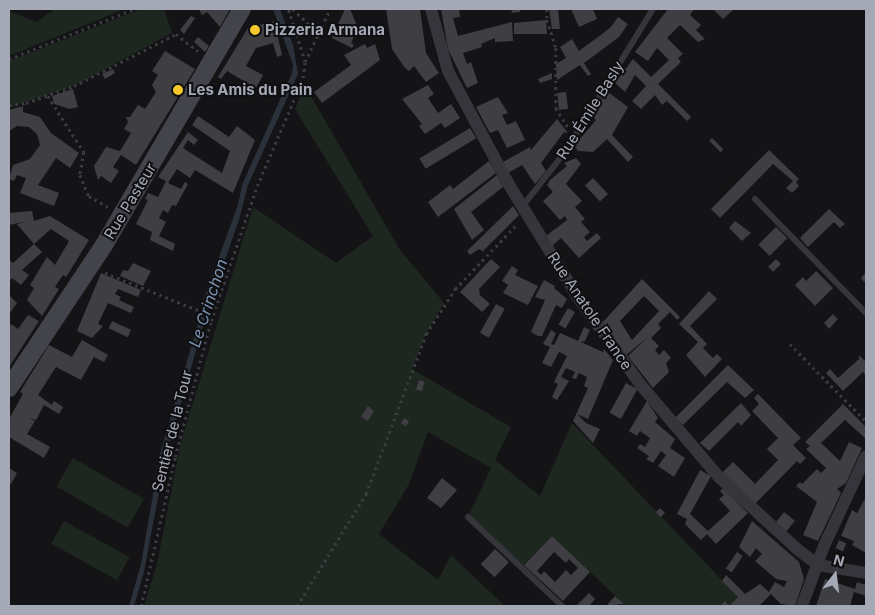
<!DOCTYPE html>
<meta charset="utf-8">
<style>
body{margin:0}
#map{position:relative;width:875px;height:615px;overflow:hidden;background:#141416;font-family:Inter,sans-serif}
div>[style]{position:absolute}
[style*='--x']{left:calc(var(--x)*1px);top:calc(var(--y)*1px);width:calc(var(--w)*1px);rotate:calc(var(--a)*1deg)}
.green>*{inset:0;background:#1e2620;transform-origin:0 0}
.water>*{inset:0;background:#2a313a}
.building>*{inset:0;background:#3e3e43;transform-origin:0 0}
.path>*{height:2.5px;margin-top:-1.25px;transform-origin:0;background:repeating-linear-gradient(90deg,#3b3c42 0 2.5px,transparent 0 6.5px)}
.lane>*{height:6px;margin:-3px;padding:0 3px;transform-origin:3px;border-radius:3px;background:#35353b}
.street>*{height:12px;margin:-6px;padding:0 6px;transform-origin:6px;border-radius:6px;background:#35353b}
.secondary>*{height:18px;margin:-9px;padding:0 9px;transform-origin:9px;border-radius:9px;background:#43444b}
.dots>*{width:14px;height:14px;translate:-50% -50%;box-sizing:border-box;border:2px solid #0f0f11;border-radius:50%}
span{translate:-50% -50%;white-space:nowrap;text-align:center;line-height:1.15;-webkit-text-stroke:4px #0f0f11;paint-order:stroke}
.poi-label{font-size:15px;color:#a5a9b6;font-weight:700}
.left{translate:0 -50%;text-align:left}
.street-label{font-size:15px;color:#a5a9b6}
.water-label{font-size:16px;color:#7b93b3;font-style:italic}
.frame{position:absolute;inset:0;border:10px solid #a5a9b6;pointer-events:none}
.north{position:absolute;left:810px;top:550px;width:50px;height:50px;-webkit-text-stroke:4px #0f0f11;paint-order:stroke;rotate:15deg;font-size:14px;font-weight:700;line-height:20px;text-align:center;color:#a5a9b6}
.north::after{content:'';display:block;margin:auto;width:18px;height:22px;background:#a5a9b6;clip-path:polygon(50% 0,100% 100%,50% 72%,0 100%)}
</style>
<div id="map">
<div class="green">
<div style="clip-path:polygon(55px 9px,125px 9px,9px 56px,9px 11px,36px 22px)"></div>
<div style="clip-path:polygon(141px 9px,164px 9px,172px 33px,74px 86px,9px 108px,9px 61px)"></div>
<div style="clip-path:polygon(305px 86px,400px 250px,444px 303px,426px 334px,412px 369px,511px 427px,495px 460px,540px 496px,572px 423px,738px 597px,729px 606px,725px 602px,720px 606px,626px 606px,552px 536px,521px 567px,468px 517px,491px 468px,428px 432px,409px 484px,379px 534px,438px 580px,451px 555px,505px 606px,144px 606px,157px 564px,181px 442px,253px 207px,336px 263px,373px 236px,295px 109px)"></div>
<div style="left:73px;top:458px;width:82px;height:33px;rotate:30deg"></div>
<div style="left:64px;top:521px;width:75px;height:26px;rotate:29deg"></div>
</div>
<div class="water">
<div style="clip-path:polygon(273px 9px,280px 9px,293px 45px,298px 74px,248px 185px,239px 220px,207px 311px,201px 309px,204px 298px,238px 205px,242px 185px,292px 73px,293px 65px)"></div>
<div style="clip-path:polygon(201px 313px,206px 315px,165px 460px,144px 572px,134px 606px,129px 606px,141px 564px,160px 454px)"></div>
</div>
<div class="building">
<div style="clip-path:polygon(199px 9px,230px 9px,220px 27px,207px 12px,202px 15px)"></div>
<div style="clip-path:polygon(345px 9px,350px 9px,356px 23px,351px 35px,354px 36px,351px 43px,354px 45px,352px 48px,332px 38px)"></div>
<div style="clip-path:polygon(386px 9px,420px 9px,426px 53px,439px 73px,426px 82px,414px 66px,409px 71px,405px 68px,392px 49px)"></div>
<div style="clip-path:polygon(441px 9px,459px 9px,460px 17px,453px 18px,458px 36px,512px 22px,513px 41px,495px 42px,495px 38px,481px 44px,482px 47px,463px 53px,467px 64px,471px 62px,478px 83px,467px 88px,448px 49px)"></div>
<div style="clip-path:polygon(511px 9px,520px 9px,520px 12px,512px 13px)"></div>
<div style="clip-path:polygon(549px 9px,558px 9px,560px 29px,552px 29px)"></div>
<div style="clip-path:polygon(571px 9px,593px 9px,597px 19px,579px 27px)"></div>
<div style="clip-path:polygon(668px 9px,694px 9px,690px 15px,701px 25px,696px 30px,705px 39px,698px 42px,680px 25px,667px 38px,683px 54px,678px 58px,681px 62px,658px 84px,691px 117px,687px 121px,667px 101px,662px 105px,655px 95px,641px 109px,632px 101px,646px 86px,635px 75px,625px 92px,615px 83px,633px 59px,651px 77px,669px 60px,657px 48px,648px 61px,635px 52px)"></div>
<div style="clip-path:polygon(713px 9px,734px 9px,723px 19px)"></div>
<div style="clip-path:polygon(191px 16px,195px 18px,184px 34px,180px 30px)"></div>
<div style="clip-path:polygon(618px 17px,628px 24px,619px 37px,584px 63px,591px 74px,588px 76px,580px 65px,557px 80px,556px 64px,566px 58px,560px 47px,572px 39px,579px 51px,610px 28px)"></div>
<div style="clip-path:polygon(546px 20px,547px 34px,514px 34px,514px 23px)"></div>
<div style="clip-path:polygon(274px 21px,282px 55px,277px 57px,273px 43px,256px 48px,246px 66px,263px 75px,256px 88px,227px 71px,221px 79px,218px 77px,248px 28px)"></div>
<div style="clip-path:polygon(198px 37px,209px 46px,205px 52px,194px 42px)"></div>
<div style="clip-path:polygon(365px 44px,367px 48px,375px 44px,380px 60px,322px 103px,314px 92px,351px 65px,344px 55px)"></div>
<div style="clip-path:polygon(165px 51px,195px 69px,136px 165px,121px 155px,113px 167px,119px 171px,111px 183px,101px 176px,98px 180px,94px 166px,106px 147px,120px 151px,131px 133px,124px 129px,128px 122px,126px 117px,130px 117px,138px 105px,145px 109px,156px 92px,152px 85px,158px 75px,152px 71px)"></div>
<div style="clip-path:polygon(113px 69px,115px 73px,105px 79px,102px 74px)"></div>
<div style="clip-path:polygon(552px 73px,552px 79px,540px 83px,538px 79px)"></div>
<div style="clip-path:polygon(428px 85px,434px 94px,428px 98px,438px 113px,451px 104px,460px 118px,445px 128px,441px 123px,425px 134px,419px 126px,422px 124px,402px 99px)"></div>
<div style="clip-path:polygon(73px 89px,78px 107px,70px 109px,54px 104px,52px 96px)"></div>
<div style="left:566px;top:92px;width:17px;height:9px;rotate:83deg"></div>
<div style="clip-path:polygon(608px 92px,628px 107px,612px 135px,633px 157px,628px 162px,607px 139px,593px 152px,578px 151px,574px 146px,596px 120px,590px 113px)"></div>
<div style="clip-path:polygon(498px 97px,508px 113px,502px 115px,507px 125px,516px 121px,525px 140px,507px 148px,498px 130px,490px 133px,476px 107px)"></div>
<div style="clip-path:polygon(23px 106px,23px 112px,40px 117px,51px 133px,79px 153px,70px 168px,56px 158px,38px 185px,59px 193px,54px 206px,20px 193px,26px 178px,17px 175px,14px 181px,9px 179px,13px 165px,30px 159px,40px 145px,37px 134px,29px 127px,17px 126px,9px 131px,9px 110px)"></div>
<div style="clip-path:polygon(198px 116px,229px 137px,237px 126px,255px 140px,233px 193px,195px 170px,190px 178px,177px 169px,168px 183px,181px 189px,185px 182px,188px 184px,176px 206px,172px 205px,168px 213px,163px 210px,159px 218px,166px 222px,159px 236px,175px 244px,173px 251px,150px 240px,152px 232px,136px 224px,148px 200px,145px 199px,148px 193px,158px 197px,166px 181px,158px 177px,188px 132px,198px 140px,194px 145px,188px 140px,183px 148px,222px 173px,230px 151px,192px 125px)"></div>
<div style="clip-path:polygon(557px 119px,568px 133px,564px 132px,541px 163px,546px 171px,535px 184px,522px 165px,508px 173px,503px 162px,530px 147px,531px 150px)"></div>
<div style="left:470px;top:128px;width:12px;height:59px;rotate:59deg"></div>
<div style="left:712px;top:138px;width:16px;height:4px;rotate:45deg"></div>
<div style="clip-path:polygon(769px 150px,799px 179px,796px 182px,799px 186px,792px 193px,786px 188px,793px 181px,773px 164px,720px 218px,711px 209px)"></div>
<div style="clip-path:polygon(576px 158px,581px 164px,566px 184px,582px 201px,575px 207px,585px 219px,581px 222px,590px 232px,584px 237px,587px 241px,597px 233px,601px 238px,579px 258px,561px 238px,552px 246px,546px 236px,567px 220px,565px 216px,560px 220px,543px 201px,553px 192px,547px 185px,550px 180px,567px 166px,564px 163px)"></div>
<div style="clip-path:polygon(489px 161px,496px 173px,438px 217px,428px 202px,450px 185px,453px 189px)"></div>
<div style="clip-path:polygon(497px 175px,503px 187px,471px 212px,484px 230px,472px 240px,454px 209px)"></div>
<div style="left:593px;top:178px;width:22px;height:11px;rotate:47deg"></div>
<div style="clip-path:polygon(513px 206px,519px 215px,483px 251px,485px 253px,479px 249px,470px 255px,467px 251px)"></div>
<div style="clip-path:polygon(829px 209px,845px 224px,840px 228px,834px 222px,808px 247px,800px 238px)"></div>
<div style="clip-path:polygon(32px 211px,34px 221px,50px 216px,89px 240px,68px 274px,66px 277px,63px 275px,55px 287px,59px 289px,42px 316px,27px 300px,34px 288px,30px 285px,47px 257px,55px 265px,69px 241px,51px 229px,34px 244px,17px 224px,28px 221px,9px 225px,9px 213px)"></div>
<div style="clip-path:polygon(735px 221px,751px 233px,742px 241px,729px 228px)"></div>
<div style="left:776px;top:227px;width:16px;height:25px;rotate:45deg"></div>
<div style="clip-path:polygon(34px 244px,42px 252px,22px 270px,29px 275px,21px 285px,12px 278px,9px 282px,9px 260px,13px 263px)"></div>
<div style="clip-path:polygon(491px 259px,500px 267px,479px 289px,480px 295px,490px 304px,482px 312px,460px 292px)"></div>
<div style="left:776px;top:259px;width:7px;height:11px;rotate:45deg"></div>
<div style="clip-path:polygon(133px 263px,151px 271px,143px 286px,120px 276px,123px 270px,128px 271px)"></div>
<div style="clip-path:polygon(512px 266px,518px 270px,515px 275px,538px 286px,528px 305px,503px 293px,508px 285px,502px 281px)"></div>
<div style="clip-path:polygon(816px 271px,833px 288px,815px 306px,795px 285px,803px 277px,806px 281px)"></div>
<div style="clip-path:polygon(866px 272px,866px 280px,864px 282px,861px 278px)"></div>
<div style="clip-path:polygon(101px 273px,141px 290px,138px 297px,118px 289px,115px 294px,121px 297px,119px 300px,134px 307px,131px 313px,108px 303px,98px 324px,103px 326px,92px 338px,77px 331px)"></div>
<div style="clip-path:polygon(evenodd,642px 279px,680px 317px,677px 320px,670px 312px,658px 324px,661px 328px,651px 338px,659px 346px,655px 350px,659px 355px,664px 350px,671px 358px,666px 363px,669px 372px,653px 388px,628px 356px,649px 336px,625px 356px,602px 323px,642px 279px,644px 296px,659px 311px,632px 340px,620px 321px,644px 296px)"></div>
<div style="clip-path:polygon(544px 280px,555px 286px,554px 288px,567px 299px,562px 308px,556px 305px,542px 336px,538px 336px,531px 332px,545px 300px,535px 297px)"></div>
<div style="clip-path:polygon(709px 291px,717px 299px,690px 326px,707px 344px,703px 348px,713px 358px,717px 354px,722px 359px,705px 377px,686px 355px,698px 342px,679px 324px)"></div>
<div style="clip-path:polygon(9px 295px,17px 303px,10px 313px,9px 312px)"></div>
<div style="left:496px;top:304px;width:10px;height:33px;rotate:29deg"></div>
<div style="left:568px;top:308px;width:8px;height:19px;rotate:30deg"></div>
<div style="clip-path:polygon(833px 314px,838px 319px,829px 329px,824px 323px)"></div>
<div style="clip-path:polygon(28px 315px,39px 321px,9px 367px,9px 328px,11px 324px,18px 329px)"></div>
<div style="left:112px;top:321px;width:21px;height:8px;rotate:25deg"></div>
<div style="clip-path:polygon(584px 327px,590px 330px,585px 341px,581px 342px,603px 352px,604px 349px,613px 360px,588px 419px,577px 414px,586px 423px,600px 429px,593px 443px,573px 421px,588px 388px,584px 386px,587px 377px,579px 373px,576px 379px,572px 378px,575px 372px,566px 368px,561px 377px,569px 381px,557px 400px,552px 397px,558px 384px,554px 382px,567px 356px,559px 352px,551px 367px,542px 363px,550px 347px,543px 344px,551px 330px,556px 333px,551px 344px,554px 345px,560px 333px,578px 341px)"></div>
<div style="clip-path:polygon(82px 340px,108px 355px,104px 362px,94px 357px,81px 380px,56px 367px,38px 395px,52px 405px,54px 401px,63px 407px,59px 414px,44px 405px,36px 420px,29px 418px,35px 421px,27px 434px,50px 447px,44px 458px,9px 437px,9px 419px,23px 394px,20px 392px,49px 345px,72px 357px)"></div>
<div style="clip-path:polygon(859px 355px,866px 362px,866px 376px,863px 372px,843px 391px,826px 373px,830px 369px,838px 378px,859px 359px)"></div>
<div style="clip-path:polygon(728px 365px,754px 390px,745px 398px,727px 382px,683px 425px,675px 418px)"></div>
<div style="left:419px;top:380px;width:6px;height:10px;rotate:18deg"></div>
<div style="left:626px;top:383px;width:13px;height:34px;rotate:29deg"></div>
<div style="clip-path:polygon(758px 394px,801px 438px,793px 445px,806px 458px,800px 464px,797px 461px,754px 505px,722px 473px,733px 462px,755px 484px,778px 460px,767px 449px,778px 438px,752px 411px,759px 404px,754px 398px)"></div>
<div style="clip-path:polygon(647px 401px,658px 418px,655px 422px,675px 439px,670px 448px,685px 458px,674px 477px,658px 466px,666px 455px,661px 451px,653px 463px,646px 459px,649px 456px,637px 448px,640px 444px,645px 447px,650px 438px,640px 431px,637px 436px,629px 431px)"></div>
<div style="clip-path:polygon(741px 403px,751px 415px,741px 426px,738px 422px,709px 451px,700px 443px)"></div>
<div style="clip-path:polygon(843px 404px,866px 427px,866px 439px,845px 420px,821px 443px,840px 461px,849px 442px,862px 448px,846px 483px,837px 489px,841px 493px,818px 541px,803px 535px,817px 502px,796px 486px,800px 482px,802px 484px,817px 469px,821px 473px,826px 468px,806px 449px,810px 446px,805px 442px)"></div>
<div style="clip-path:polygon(368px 406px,374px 411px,368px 421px,361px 417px)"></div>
<div style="left:404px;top:418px;width:6px;height:6px;rotate:31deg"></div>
<div style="clip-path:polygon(9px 468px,17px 473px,11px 484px,9px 483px)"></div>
<div style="clip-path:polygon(700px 470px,711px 476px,690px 514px,708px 531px,730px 511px,719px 499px,724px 495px,720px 491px,723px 488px,748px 513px,716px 544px,707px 534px,701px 540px,685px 524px,687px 519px,677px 514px)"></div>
<div style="clip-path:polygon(442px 478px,457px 490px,441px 508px,427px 498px)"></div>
<div style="clip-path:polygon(866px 497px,866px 553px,852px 545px,854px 541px,841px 536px,852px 510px,857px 513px)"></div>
<div style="left:660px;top:508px;width:7px;height:6px;rotate:45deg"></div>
<div style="left:784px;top:512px;width:14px;height:14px;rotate:39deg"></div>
<div style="clip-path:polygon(752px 521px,799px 562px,804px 579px,795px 606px,781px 604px,771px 594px,759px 606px,720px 606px,725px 601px,729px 606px,738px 597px,722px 581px,726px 575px,745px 594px,760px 584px,769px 592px,775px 582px,784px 587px,787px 581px,776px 579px,755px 561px,762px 554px,756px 548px,750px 557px,739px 547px)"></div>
<div style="clip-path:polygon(evenodd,552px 536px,590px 572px,563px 601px,524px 565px,552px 536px,554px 552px,566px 563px,569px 559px,578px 568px,571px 575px,566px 570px,555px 582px,544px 571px,541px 575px,537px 571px,554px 552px)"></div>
<div style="left:839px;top:540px;width:8px;height:9px;rotate:23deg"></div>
<div style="left:495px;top:549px;width:19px;height:21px;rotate:43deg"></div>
<div style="left:737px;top:552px;width:7px;height:20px;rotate:34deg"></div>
<div style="clip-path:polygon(825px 579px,855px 589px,857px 582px,866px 585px,866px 596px,854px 592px,850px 606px,816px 606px)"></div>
<div style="clip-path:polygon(589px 593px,595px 599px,589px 606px,576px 606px)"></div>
<div style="clip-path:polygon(615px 596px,624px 604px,606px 606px)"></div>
</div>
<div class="path">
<div style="--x:293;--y:9;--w:36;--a:44"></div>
<div style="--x:547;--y:9;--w:11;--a:90"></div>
<div style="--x:547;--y:20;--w:29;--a:72"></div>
<div style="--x:556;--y:48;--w:60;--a:90"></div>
<div style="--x:556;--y:108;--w:22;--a:58"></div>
<div style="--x:9;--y:59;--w:135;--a:-21.8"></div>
<div style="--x:305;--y:62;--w:59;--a:-64.7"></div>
<div style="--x:48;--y:96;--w:67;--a:57.3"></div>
<div style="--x:84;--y:152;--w:23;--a:100"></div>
<div style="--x:80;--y:175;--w:23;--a:67"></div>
<div style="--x:89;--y:196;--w:22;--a:30"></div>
<div style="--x:9;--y:105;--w:17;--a:-7"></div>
<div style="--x:26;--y:103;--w:51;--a:-19.5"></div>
<div style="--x:74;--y:86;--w:114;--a:-27"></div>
<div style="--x:176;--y:34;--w:28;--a:38"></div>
<div style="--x:105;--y:273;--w:116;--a:21.7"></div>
<div style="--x:790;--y:344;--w:108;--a:45.4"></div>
<div style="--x:141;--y:606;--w:153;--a:-77.1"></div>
<div style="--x:175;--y:457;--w:141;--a:-75.2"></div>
<div style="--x:211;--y:321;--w:143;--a:-71.2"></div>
<div style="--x:257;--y:186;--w:117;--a:-66.9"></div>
<div style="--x:303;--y:78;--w:16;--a:-83"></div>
<div style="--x:305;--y:62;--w:56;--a:-107.8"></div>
<div style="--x:297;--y:606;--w:132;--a:-58.4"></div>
<div style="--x:366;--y:494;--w:171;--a:-69.4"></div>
<div style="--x:426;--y:334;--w:54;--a:-57.2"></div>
<div style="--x:455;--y:289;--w:91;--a:-46.3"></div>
</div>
<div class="lane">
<div style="--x:755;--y:199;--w:159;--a:45.8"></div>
<div style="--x:522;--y:207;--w:70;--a:-52"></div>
<div style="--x:565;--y:152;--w:168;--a:-58.4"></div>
<div style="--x:468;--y:517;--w:129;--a:43.4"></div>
</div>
<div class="street">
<div style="--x:431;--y:9;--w:64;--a:74.7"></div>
<div style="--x:448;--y:71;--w:127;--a:61.8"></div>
<div style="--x:508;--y:183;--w:132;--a:58.6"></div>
<div style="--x:577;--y:296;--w:108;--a:54.4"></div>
<div style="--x:640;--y:384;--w:122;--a:49.7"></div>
<div style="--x:719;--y:477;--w:106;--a:42.7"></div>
<div style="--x:797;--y:549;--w:26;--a:37"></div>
<div style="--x:818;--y:565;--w:49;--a:9.5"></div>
<div style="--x:802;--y:606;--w:64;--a:-69.9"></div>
<div style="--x:824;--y:546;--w:99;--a:-65"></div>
</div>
<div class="secondary">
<div style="--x:9;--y:388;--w:172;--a:-56.4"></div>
<div style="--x:104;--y:245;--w:273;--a:-59.7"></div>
</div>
<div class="dots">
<div style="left:255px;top:30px;background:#f7c82b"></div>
<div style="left:178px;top:90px;background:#f7c82b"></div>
</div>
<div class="poi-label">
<span class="left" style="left:265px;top:30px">Pizzeria Armana</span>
<span class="left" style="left:188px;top:90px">Les Amis du Pain</span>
</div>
<div class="street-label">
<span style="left:590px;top:110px;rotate:-58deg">Rue Émile Basly</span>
<span style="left:130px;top:201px;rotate:-59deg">Rue Pasteur</span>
<span style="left:590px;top:311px;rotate:56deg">Rue Anatole France</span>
<span style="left:172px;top:431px;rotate:-76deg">Sentier de la Tour</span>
</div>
<div class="water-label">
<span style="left:208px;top:303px;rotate:-72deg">Le Crinchon</span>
</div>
<div class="frame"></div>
<div class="north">N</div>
</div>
